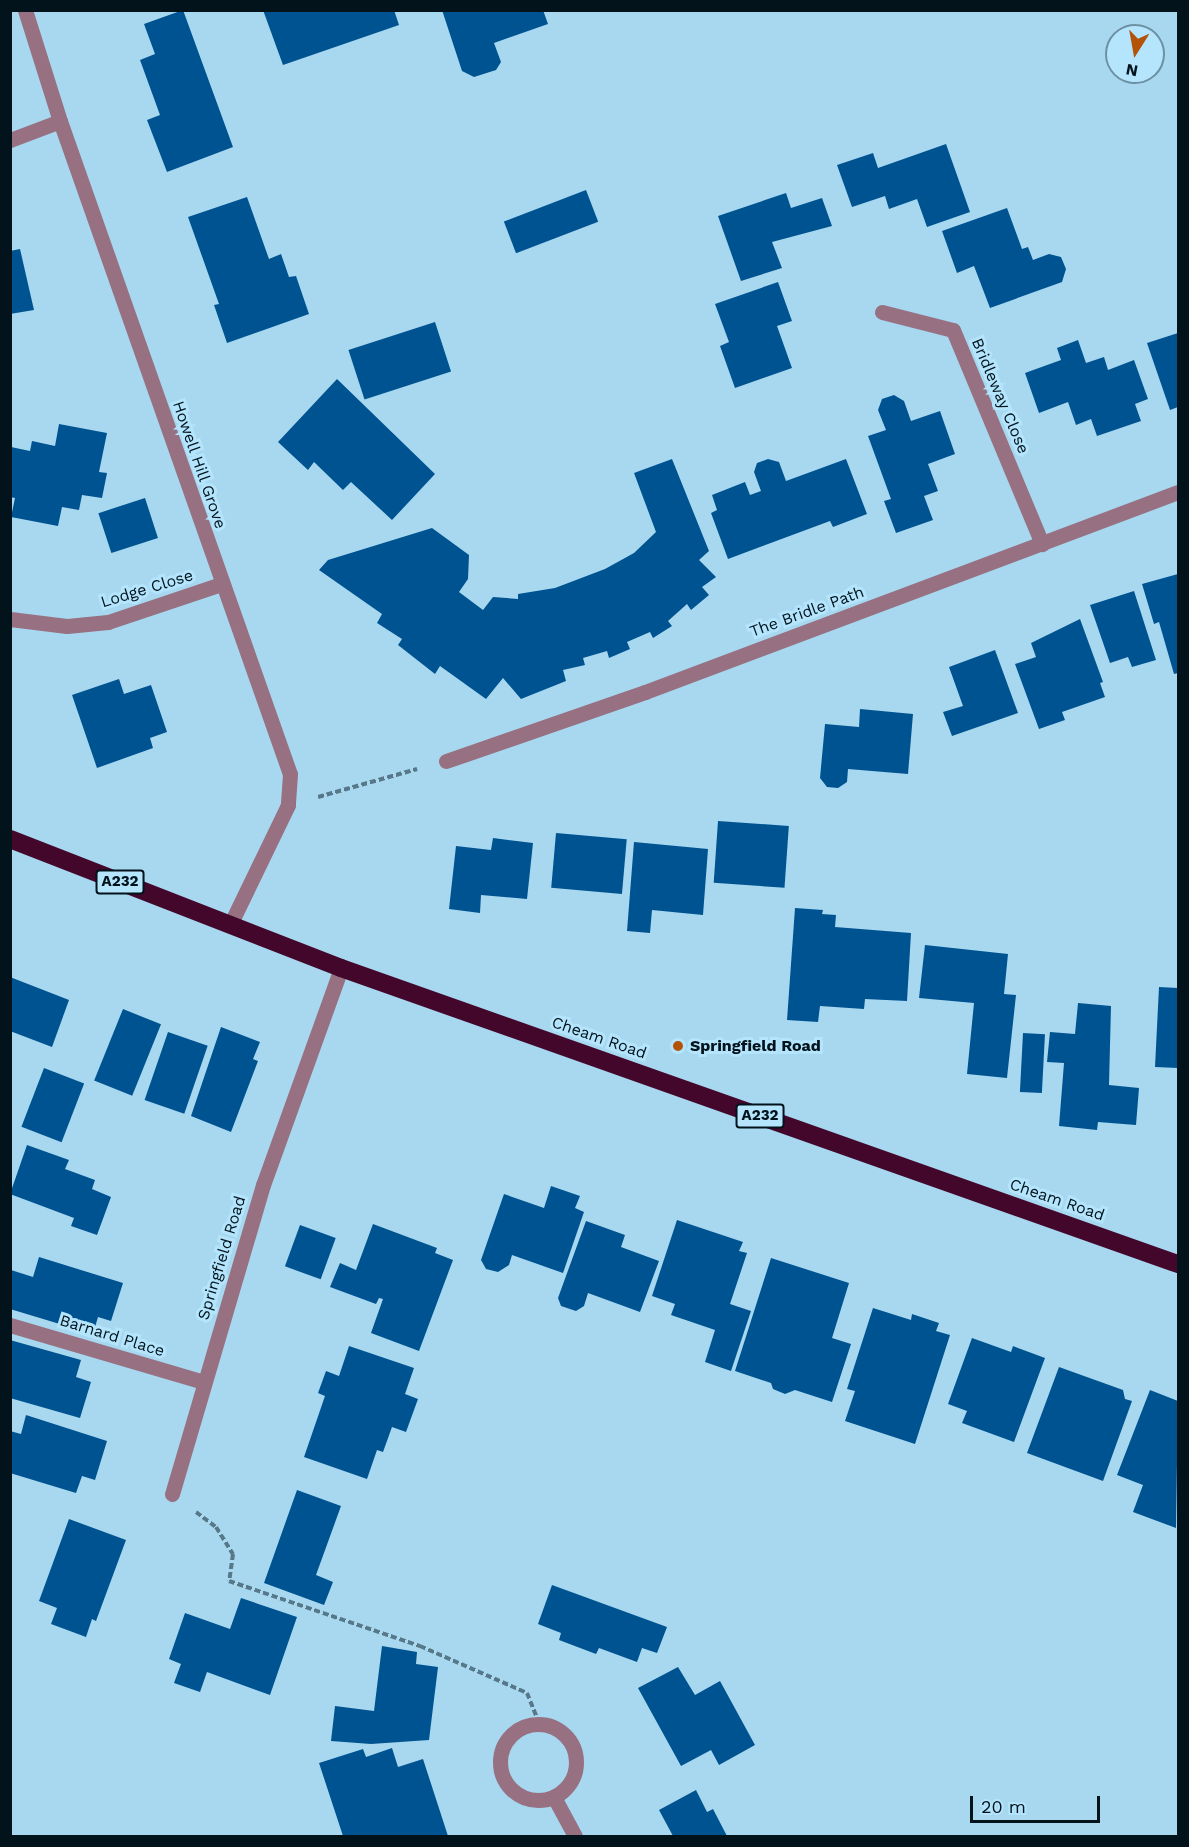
<!DOCTYPE html>
<style>
body{margin:0}
#map{position:relative;width:1189px;height:1847px;overflow:hidden;background:#a7d8ef;font-family:"Work Sans",sans-serif}
div>[style]{position:absolute}
[style*='--x']{left:calc(var(--x)*1px);top:calc(var(--y)*1px);width:calc(var(--w)*1px);rotate:calc(var(--a)*1deg)}
.building>*{inset:0;background:#005391;transform-origin:0 0}
.path>*{height:4px;margin-top:-2px;transform-origin:0;background:repeating-linear-gradient(90deg,#577888 0 6px,transparent 0 9px)}
.minor>*{height:15px;margin:-7.5px;padding:0 7.5px;transform-origin:7.5px;border-radius:7.5px;background:#977082}
.minor>.ring{margin:-7.5px;padding:0;box-sizing:content-box;background:none;border:15px solid #977082;border-radius:50%}
.highway>*{height:18px;margin:-9px;padding:0 9px;transform-origin:9px;border-radius:9px;background:#44072c}
.dots>*{width:16px;height:16px;translate:-50% -50%;box-sizing:border-box;border:3px solid #b4e5fd;border-radius:50%}
span{translate:-50% -50%;white-space:nowrap;text-align:center;line-height:1.15;-webkit-text-stroke:6px #b4e5fd;paint-order:stroke}
.shield-label span{padding:2px 4px;background:#b4e5fd;border:2px solid;border-radius:4px;-webkit-text-stroke-width:0}
.shield-label{font-size:15px;color:#02131b;font-weight:700}
.street-label{font-size:16px;color:#02131b}
.poi-label{font-size:16px;color:#02131b;font-weight:700}
.left{translate:0 -50%;text-align:left}
.frame{position:absolute;inset:0;border:12px solid #02131b;pointer-events:none}
.north{position:absolute;left:1105px;top:24px;width:60px;height:60px;box-sizing:border-box;background:#b4e5fd;border:2px solid #6d91a3;border-radius:50%;rotate:191deg;font-size:16px;font-weight:700;line-height:24px;text-align:center;color:#02131b}
.north::after{content:'';display:block;margin:auto;width:21px;height:27px;background:#b25308;clip-path:polygon(50% 0,100% 100%,50% 72%,0 100%)}
.scale{position:absolute;left:970px;top:1796px;width:130px;height:27px;box-sizing:border-box;border:3px solid #02131b;border-top:0;padding-left:8px;font-size:18px;line-height:21px;white-space:nowrap;color:#02131b;-webkit-text-stroke:4px #b4e5fd;paint-order:stroke}
</style>
<div id="map">
<div class="building">
<div style="clip-path:polygon(183px 10px,233px 147px,167px 172px,147px 120px,160px 115px,140px 60px,155px 54px,144px 24px)"></div>
<div style="clip-path:polygon(263px 10px,394px 10px,399px 25px,283px 65px)"></div>
<div style="clip-path:polygon(442px 10px,543px 10px,548px 24px,494px 43px,501px 62px,496px 70px,474px 77px,462px 71px)"></div>
<div style="clip-path:polygon(946px 144px,970px 212px,927px 227px,917px 199px,889px 209px,885px 196px,852px 207px,837px 165px,873px 153px,878px 168px)"></div>
<div style="left:586px;top:190px;width:34px;height:88px;rotate:69deg"></div>
<div style="clip-path:polygon(786px 193px,791px 208px,822px 198px,832px 226px,772px 242px,782px 268px,741px 281px,718px 216px)"></div>
<div style="clip-path:polygon(247px 197px,269px 259px,281px 254px,289px 277px,296px 276px,309px 314px,227px 343px,214px 305px,219px 304px,188px 217px)"></div>
<div style="clip-path:polygon(1007px 208px,1022px 249px,1028px 247px,1033px 260px,1049px 254px,1061px 257px,1066px 269px,1062px 282px,990px 308px,974px 266px,957px 273px,942px 231px)"></div>
<div style="clip-path:polygon(20px 249px,34px 310px,10px 314px,10px 251px)"></div>
<div style="clip-path:polygon(778px 282px,792px 321px,777px 326px,792px 368px,735px 388px,720px 346px,729px 342px,715px 304px)"></div>
<div style="left:435px;top:322px;width:52px;height:91px;rotate:72deg"></div>
<div style="clip-path:polygon(1178px 333px,1178px 407px,1170px 410px,1147px 343px)"></div>
<div style="clip-path:polygon(1078px 340px,1086px 363px,1104px 357px,1108px 370px,1134px 360px,1148px 399px,1135px 404px,1141px 421px,1097px 436px,1091px 419px,1076px 425px,1068px 402px,1039px 413px,1025px 373px,1061px 360px,1057px 348px)"></div>
<div style="clip-path:polygon(337px 379px,435px 474px,392px 520px,351px 482px,343px 490px,314px 462px,308px 470px,278px 442px)"></div>
<div style="clip-path:polygon(894px 395px,904px 401px,911px 421px,940px 411px,955px 454px,928px 464px,938px 491px,924px 496px,933px 520px,896px 533px,884px 501px,891px 499px,868px 436px,886px 430px,878px 410px,882px 399px)"></div>
<div style="clip-path:polygon(59px 424px,107px 433px,99px 472px,107px 473px,102px 498px,82px 495px,79px 510px,62px 507px,58px 526px,11px 517px,15px 498px,10px 497px,11px 447px,30px 451px,32px 441px,55px 446px)"></div>
<div style="clip-path:polygon(672px 459px,709px 551px,699px 560px,716px 577px,702px 587px,709px 595px,691px 610px,687px 604px,668px 621px,672px 626px,653px 638px,650px 632px,627px 642px,630px 649px,609px 658px,607px 651px,583px 658px,585px 665px,563px 670px,566px 681px,521px 699px,503px 678px,486px 699px,440px 666px,435px 674px,398px 645px,402px 639px,377px 623px,382px 614px,319px 570px,328px 560px,432px 528px,469px 555px,468px 579px,459px 592px,483px 610px,493px 597px,518px 599px,518px 594px,555px 588px,605px 569px,634px 553px,656px 532px,634px 473px)"></div>
<div style="clip-path:polygon(768px 459px,779px 462px,786px 481px,846px 459px,867px 514px,833px 527px,830px 521px,728px 559px,711px 513px,717px 510px,712px 495px,745px 482px,750px 495px,761px 491px,754px 472px,757px 463px)"></div>
<div style="left:145px;top:498px;width:42px;height:49px;rotate:72deg"></div>
<div style="clip-path:polygon(1178px 574px,1178px 673px,1174px 674px,1159px 622px,1154px 624px,1142px 584px)"></div>
<div style="clip-path:polygon(1134px 591px,1156px 660px,1132px 667px,1128px 657px,1110px 663px,1090px 605px)"></div>
<div style="clip-path:polygon(1080px 619px,1103px 682px,1100px 683px,1105px 697px,1062px 712px,1065px 720px,1039px 729px,1015px 664px,1036px 657px,1031px 643px)"></div>
<div style="clip-path:polygon(995px 650px,1018px 713px,952px 736px,943px 712px,963px 706px,949px 667px)"></div>
<div style="clip-path:polygon(119px 679px,124px 694px,151px 685px,167px 732px,150px 738px,153px 748px,97px 768px,72px 695px)"></div>
<div style="clip-path:polygon(860px 709px,913px 714px,908px 774px,848px 769px,847px 782px,838px 788px,827px 787px,820px 778px,825px 724px,859px 727px)"></div>
<div style="left:718px;top:821px;width:71px;height:62px;rotate:4deg"></div>
<div style="left:556px;top:833px;width:71px;height:55px;rotate:5deg"></div>
<div style="clip-path:polygon(493px 838px,533px 843px,527px 899px,481px 895px,480px 913px,449px 909px,456px 846px,491px 850px)"></div>
<div style="clip-path:polygon(634px 842px,708px 849px,703px 915px,652px 910px,650px 933px,627px 931px)"></div>
<div style="clip-path:polygon(795px 908px,823px 910px,822px 914px,836px 915px,835px 927px,911px 933px,907px 1001px,865px 999px,864px 1009px,820px 1006px,818px 1022px,787px 1020px)"></div>
<div style="clip-path:polygon(925px 945px,1008px 954px,1004px 994px,1016px 995px,1007px 1078px,967px 1074px,974px 1003px,919px 998px)"></div>
<div style="clip-path:polygon(10px 977px,69px 1000px,52px 1047px,10px 1031px)"></div>
<div style="clip-path:polygon(1159px 987px,1178px 988px,1178px 1068px,1155px 1067px)"></div>
<div style="clip-path:polygon(1078px 1003px,1111px 1006px,1109px 1085px,1139px 1088px,1136px 1125px,1098px 1122px,1097px 1130px,1059px 1126px,1064px 1063px,1047px 1062px,1050px 1032px,1075px 1034px)"></div>
<div style="left:123px;top:1009px;width:41px;height:77px;rotate:22deg"></div>
<div style="clip-path:polygon(221px 1027px,260px 1042px,253px 1059px,258px 1061px,231px 1132px,191px 1116px)"></div>
<div style="left:168px;top:1032px;width:42px;height:72px;rotate:19deg"></div>
<div style="left:1023px;top:1033px;width:22px;height:59px;rotate:3deg"></div>
<div style="left:44px;top:1068px;width:43px;height:63px;rotate:21deg"></div>
<div style="clip-path:polygon(27px 1145px,69px 1160px,65px 1169px,95px 1180px,92px 1189px,111px 1197px,97px 1235px,71px 1226px,74px 1218px,10px 1194px)"></div>
<div style="clip-path:polygon(551px 1186px,580px 1196px,575px 1208px,584px 1212px,563px 1273px,512px 1255px,509px 1265px,498px 1272px,486px 1269px,481px 1260px,504px 1194px,544px 1208px)"></div>
<div style="clip-path:polygon(677px 1220px,743px 1242px,739px 1251px,747px 1253px,730px 1304px,751px 1311px,731px 1371px,705px 1362px,715px 1330px,671px 1315px,675px 1304px,652px 1296px)"></div>
<div style="clip-path:polygon(586px 1221px,625px 1235px,621px 1247px,659px 1261px,640px 1312px,588px 1293px,584px 1306px,576px 1311px,561px 1306px,558px 1298px)"></div>
<div style="clip-path:polygon(373px 1224px,437px 1248px,435px 1253px,453px 1260px,419px 1351px,371px 1333px,383px 1299px,379px 1298px,376px 1304px,330px 1287px,340px 1263px,356px 1270px)"></div>
<div style="left:300px;top:1225px;width:38px;height:44px;rotate:20deg"></div>
<div style="clip-path:polygon(39px 1257px,123px 1283px,111px 1321px,98px 1317px,93px 1334px,10px 1309px,11px 1270px,33px 1277px)"></div>
<div style="clip-path:polygon(771px 1258px,849px 1283px,832px 1338px,851px 1344px,832px 1402px,795px 1390px,785px 1394px,773px 1389px,771px 1383px,735px 1371px)"></div>
<div style="clip-path:polygon(873px 1308px,911px 1320px,912px 1314px,939px 1323px,936px 1331px,950px 1335px,915px 1444px,845px 1421px,855px 1391px,847px 1389px)"></div>
<div style="clip-path:polygon(972px 1338px,1011px 1352px,1013px 1346px,1045px 1358px,1014px 1442px,962px 1423px,967px 1411px,948px 1404px)"></div>
<div style="clip-path:polygon(10px 1340px,81px 1360px,76px 1377px,91px 1382px,80px 1418px,10px 1398px)"></div>
<div style="clip-path:polygon(349px 1346px,414px 1368px,405px 1394px,418px 1399px,406px 1432px,392px 1427px,383px 1452px,377px 1450px,367px 1479px,304px 1457px,325px 1396px,318px 1393px,326px 1371px,339px 1376px)"></div>
<div style="clip-path:polygon(1059px 1367px,1123px 1390px,1125px 1399px,1132px 1401px,1103px 1481px,1027px 1453px)"></div>
<div style="clip-path:polygon(1150px 1390px,1178px 1401px,1176px 1528px,1133px 1512px,1143px 1485px,1117px 1475px)"></div>
<div style="clip-path:polygon(26px 1415px,107px 1441px,95px 1480px,82px 1476px,76px 1493px,10px 1473px,10px 1431px,21px 1434px)"></div>
<div style="clip-path:polygon(297px 1490px,341px 1506px,316px 1575px,333px 1582px,324px 1605px,264px 1583px)"></div>
<div style="clip-path:polygon(69px 1519px,126px 1540px,96px 1621px,92px 1619px,86px 1637px,51px 1624px,57px 1608px,39px 1601px)"></div>
<div style="clip-path:polygon(552px 1585px,667px 1627px,657px 1653px,642px 1648px,637px 1662px,599px 1648px,596px 1654px,559px 1640px,561px 1633px,538px 1624px)"></div>
<div style="clip-path:polygon(241px 1598px,297px 1617px,270px 1695px,207px 1672px,200px 1692px,174px 1683px,181px 1664px,169px 1659px,185px 1613px,230px 1629px)"></div>
<div style="clip-path:polygon(382px 1646px,417px 1652px,416px 1664px,438px 1667px,429px 1740px,371px 1744px,331px 1741px,335px 1706px,374px 1711px)"></div>
<div style="clip-path:polygon(678px 1667px,695px 1695px,720px 1681px,755px 1745px,719px 1765px,711px 1750px,681px 1766px,638px 1688px)"></div>
<div style="clip-path:polygon(392px 1748px,398px 1767px,423px 1759px,448px 1836px,343px 1836px,319px 1763px,363px 1749px,366px 1757px)"></div>
<div style="clip-path:polygon(696px 1790px,707px 1812px,713px 1809px,727px 1836px,673px 1836px,659px 1810px)"></div>
</div>
<div class="path">
<div style="--x:318;--y:797;--w:103;--a:-15.8"></div>
<div style="--x:196;--y:1512;--w:25;--a:37"></div>
<div style="--x:216;--y:1527;--w:32;--a:58"></div>
<div style="--x:233;--y:1554;--w:27;--a:98"></div>
<div style="--x:229;--y:1581;--w:202;--a:18.8"></div>
<div style="--x:420;--y:1646;--w:117;--a:23.7"></div>
<div style="--x:527;--y:1693;--w:32;--a:68"></div>
</div>
<div class="minor">
<div style="--x:25;--y:10;--w:116;--a:72.5"></div>
<div style="--x:60;--y:121;--w:692;--a:70.6"></div>
<div style="--x:290;--y:774;--w:31;--a:94"></div>
<div style="--x:288;--y:805;--w:133;--a:115.8"></div>
<div style="--x:10;--y:140;--w:53;--a:-20.8"></div>
<div style="--x:882;--y:312;--w:73;--a:14.2"></div>
<div style="--x:953;--y:330;--w:232;--a:67.4"></div>
<div style="--x:10;--y:619;--w:57;--a:7"></div>
<div style="--x:67;--y:626;--w:41;--a:-5.6"></div>
<div style="--x:108;--y:622;--w:119;--a:-18.6"></div>
<div style="--x:446;--y:761;--w:211;--a:-19.1"></div>
<div style="--x:645;--y:692;--w:569;--a:-20.57"></div>
<div style="--x:10;--y:1325;--w:202;--a:16.4"></div>
<div style="--x:172;--y:1494;--w:322;--a:-73.6"></div>
<div style="--x:263;--y:1185;--w:231;--a:-70.2"></div>
<div class="ring" style="left:500px;top:1724px;width:61px;height:61px"></div>
<div style="--x:555;--y:1799;--w:42;--a:61.6"></div>
</div>
<div class="highway">
<div style="--x:10;--y:839;--w:355;--a:21.3"></div>
<div style="--x:341;--y:968;--w:888;--a:19.48"></div>
</div>
<div class="dots">
<div style="left:678px;top:1046px;background:#b25308"></div>
</div>
<div class="shield-label">
<span style="left:120px;top:882px">A232</span>
<span style="left:760px;top:1116px">A232</span>
</div>
<div class="street-label">
<span style="left:1000px;top:396px;rotate:67deg">Bridleway Close</span>
<span style="left:199px;top:465px;rotate:71deg">Howell Hill Grove</span>
<span style="left:147px;top:589px;rotate:-17deg">Lodge Close</span>
<span style="left:807px;top:612px;rotate:-20deg">The Bridle Path</span>
<span style="left:599px;top:1038px;rotate:19deg">Cheam Road</span>
<span style="left:1057px;top:1200px;rotate:19deg">Cheam Road</span>
<span style="left:222px;top:1258px;rotate:-73deg">Springfield Road</span>
<span style="left:112px;top:1336px;rotate:17deg">Barnard Place</span>
</div>
<div class="poi-label">
<span class="left" style="left:690px;top:1046px">Springfield Road</span>
</div>
<div class="frame"></div>
<div class="north">N</div>
<div class="scale">20 m</div>
</div>
